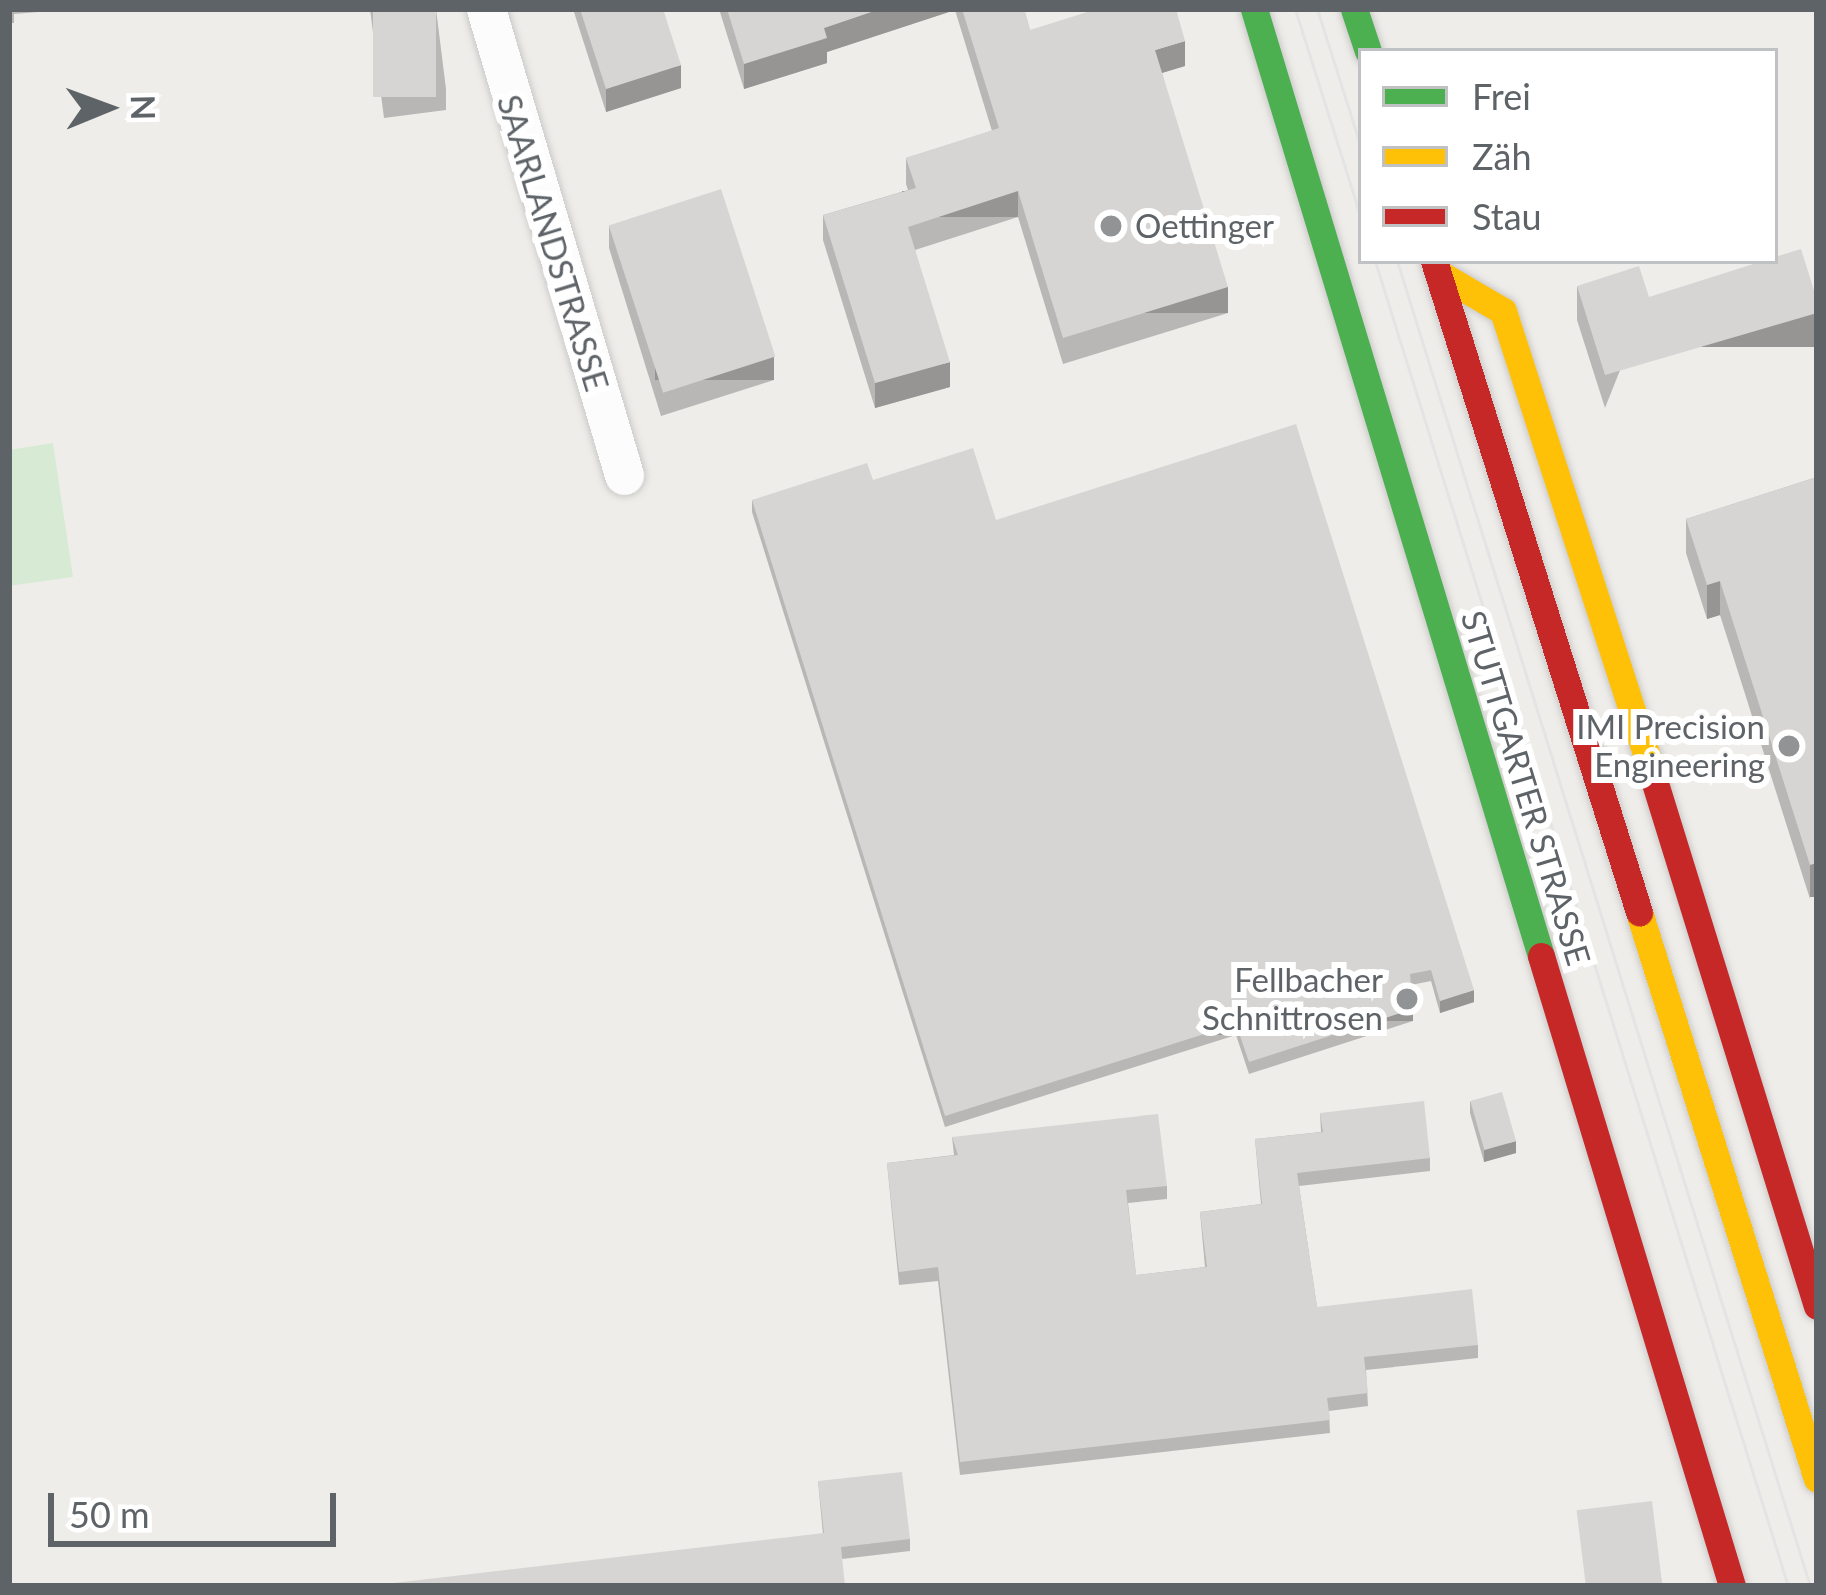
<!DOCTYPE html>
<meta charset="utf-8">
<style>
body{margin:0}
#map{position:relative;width:1826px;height:1595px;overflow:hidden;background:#efede9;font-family:Lato,sans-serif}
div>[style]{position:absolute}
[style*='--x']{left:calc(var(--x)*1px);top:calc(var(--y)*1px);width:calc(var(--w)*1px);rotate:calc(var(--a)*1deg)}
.green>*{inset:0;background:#d7ebd4}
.roads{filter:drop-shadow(0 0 3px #cacaca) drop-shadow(0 0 3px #cacaca)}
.street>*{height:39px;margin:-19.5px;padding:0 19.5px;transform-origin:19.5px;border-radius:19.5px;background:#fdfcfc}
.fast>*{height:27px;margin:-13.5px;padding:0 13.5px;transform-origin:13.5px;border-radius:13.5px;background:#4caf50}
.slow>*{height:27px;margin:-13.5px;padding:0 13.5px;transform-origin:13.5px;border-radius:13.5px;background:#ffc107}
.jam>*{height:27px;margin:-13.5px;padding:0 13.5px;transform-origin:13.5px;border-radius:13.5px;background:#c62828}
.tram>*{height:3px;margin:-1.5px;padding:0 1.5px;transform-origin:1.5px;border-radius:1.5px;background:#e3e4e3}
.wall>*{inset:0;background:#b8b7b5}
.shaded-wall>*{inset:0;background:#969594;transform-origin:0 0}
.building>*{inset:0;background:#d6d5d3;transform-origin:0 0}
.dots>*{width:33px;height:33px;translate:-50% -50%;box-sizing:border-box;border:6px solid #fff;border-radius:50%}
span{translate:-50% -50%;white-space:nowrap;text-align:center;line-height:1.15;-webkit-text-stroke:12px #fff;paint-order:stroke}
.poi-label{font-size:33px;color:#5e6368}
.left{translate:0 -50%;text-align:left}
.right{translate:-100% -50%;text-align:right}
.street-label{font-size:33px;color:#5e6368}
.frame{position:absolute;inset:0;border:12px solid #5e6368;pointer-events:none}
.legend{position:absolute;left:1358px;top:48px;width:420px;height:216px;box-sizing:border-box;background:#fff;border:3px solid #bfc1c3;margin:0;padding:15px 21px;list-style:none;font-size:36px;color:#5e6368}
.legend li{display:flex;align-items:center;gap:24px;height:60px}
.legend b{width:60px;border:3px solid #bfc1c3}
.north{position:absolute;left:48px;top:48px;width:120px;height:120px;-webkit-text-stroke:9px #fff;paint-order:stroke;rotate:89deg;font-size:33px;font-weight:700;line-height:48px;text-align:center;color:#5e6368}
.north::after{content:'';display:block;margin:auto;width:42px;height:54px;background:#5e6368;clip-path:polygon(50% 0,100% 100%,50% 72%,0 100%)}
.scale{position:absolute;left:48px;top:1493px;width:288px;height:54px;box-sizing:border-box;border:6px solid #5e6368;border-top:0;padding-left:15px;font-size:36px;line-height:42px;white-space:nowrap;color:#5e6368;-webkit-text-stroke:9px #fff;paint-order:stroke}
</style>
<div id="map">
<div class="green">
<div style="clip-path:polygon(53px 443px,73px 577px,9px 586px,9px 450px)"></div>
</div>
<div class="roads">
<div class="street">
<div style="--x:486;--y:9;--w:486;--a:73.5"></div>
</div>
<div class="fast">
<div style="--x:1254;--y:9;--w:990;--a:73.14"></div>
<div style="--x:1354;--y:9;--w:44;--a:71.6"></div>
</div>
<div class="slow">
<div style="--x:1438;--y:273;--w:75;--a:30.3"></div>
<div style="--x:1503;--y:311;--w:479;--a:72.1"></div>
<div style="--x:1639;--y:912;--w:594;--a:72.57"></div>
</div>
<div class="jam">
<div style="--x:1434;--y:261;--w:683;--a:72.52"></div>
<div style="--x:1650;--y:767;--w:564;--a:72.79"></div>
<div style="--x:1541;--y:956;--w:658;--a:73.13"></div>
</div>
</div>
<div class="tram">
<div style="--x:1295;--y:9;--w:219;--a:72.5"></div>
<div style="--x:1317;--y:9;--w:146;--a:72.4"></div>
<div style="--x:1375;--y:261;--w:1388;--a:72.69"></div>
<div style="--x:1397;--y:261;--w:1388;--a:72.69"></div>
</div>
<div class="wall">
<div style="clip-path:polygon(9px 9px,76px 9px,14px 14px,14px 23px,9px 23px)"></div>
<div style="clip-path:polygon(370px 9px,436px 9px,446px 89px,446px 110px,384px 118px)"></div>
<div style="clip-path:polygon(573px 9px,663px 9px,681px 88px,606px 112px)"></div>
<div style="clip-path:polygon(719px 9px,1024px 9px,1030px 30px,1185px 66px,1162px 73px,1228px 313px,1063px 364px,1018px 217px,915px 250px,950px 387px,875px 408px,823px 240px,823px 215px,908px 190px,906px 184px,906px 158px,992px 131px,955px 10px,827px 52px,827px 63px,744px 89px)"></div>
<div style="clip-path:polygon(609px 225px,774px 380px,661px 416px,609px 248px)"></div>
<div style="clip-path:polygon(1577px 286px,1649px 297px,1605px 408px,1577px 320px)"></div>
<div style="clip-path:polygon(1817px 477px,1810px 899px,1720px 615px,1707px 619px,1686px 553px,1686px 519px)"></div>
<div style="clip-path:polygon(873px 480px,996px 520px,1474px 1002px,1440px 1013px,1431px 981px,1411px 985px,1413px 1021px,1249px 1074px,1236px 1035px,945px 1127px,752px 512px,752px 500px)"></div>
<div style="clip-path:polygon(1470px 1101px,1516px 1153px,1484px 1162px,1470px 1113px)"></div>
<div style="clip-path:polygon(1320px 1113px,1430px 1158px,1430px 1171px,1299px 1186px,1317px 1307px,1478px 1345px,1478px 1358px,1366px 1370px,1368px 1406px,1329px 1411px,1330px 1433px,960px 1475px,938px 1281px,899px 1285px,887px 1163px,954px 1155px,952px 1137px,1167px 1186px,1167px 1199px,1128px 1203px,1136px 1275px,1205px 1267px,1200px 1212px,1261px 1204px,1255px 1139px,1321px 1132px)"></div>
<div style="clip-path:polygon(818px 1481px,910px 1539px,910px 1551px,842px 1559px,823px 1534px)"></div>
</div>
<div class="shaded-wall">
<div style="clip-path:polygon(880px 9px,955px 10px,827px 52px,827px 63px,744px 89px,744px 64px,824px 28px)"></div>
<div style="clip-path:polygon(1185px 41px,1185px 66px,1155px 75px,1155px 50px)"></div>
<div style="clip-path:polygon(681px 65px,681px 88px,606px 112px,606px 89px)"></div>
<div style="left:1018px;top:191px;width:26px;height:116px;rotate:90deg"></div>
<div style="left:1228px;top:287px;width:26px;height:173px;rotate:90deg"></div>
<div style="left:1817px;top:313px;width:34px;height:221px;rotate:90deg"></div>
<div style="left:774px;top:357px;width:23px;height:119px;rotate:90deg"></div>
<div style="clip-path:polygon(950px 362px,950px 387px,875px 408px,875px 383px)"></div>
<div style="clip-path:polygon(1720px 581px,1720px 615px,1707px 619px,1707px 585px)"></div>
<div style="left:1817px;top:863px;width:34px;height:7px;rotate:90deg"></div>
<div style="clip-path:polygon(1474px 990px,1474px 1002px,1440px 1013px,1440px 1001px)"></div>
<div style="left:1413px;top:1009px;width:12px;height:172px;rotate:90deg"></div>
<div style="left:1236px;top:1024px;width:11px;height:305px;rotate:90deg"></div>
<div style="clip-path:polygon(1516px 1141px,1516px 1153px,1484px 1162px,1484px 1150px)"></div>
</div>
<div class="building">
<div style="left:373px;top:9px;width:63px;height:88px"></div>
<div style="clip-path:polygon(580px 9px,663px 9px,681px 65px,606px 89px)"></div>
<div style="clip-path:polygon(727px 9px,880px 9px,824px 28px,827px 38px,744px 64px)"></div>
<div style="clip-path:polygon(962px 9px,1024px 9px,1030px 30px,1097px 9px,1176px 9px,1185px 41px,1155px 50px,1228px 287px,1063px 338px,1018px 191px,908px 227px,950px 362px,875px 383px,823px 215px,916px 188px,906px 158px,999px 128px)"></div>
<div style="left:721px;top:189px;width:176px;height:118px;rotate:72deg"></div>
<div style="clip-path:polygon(1801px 249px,1817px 300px,1817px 313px,1605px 375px,1577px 286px,1639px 266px,1649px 297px,1763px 261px,1775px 261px,1775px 257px)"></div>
<div style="clip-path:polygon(1296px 424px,1474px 990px,1440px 1001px,1431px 970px,1410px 974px,1413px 1009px,1249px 1062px,1236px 1024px,945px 1116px,752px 500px,867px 463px,873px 480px,973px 448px,996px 520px)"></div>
<div style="clip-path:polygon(1817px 477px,1817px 863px,1810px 865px,1720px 581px,1707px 585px,1686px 519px)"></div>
<div style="left:1502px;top:1092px;width:51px;height:33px;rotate:74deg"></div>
<div style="clip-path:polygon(1424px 1101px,1430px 1158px,1297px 1173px,1317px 1307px,1472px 1289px,1478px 1345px,1364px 1357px,1368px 1393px,1327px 1398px,1330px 1420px,960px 1462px,938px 1267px,899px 1272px,887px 1163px,958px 1155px,952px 1137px,1158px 1114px,1167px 1186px,1126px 1190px,1136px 1275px,1207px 1267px,1200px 1212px,1262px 1204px,1255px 1139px,1323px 1132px,1320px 1113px)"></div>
<div style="clip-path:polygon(902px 1472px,910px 1539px,841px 1547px,845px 1586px,368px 1586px,824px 1533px,818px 1481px)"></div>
<div style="left:1652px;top:1501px;width:86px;height:76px;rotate:83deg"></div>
</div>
<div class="dots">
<div style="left:1111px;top:226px;background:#919395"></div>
<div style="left:1789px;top:746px;background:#919395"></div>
<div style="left:1407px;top:999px;background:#919395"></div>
</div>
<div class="poi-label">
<span class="left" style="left:1135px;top:226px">Oettinger</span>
<span class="right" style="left:1765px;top:746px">IMI Precision<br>Engineering</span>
<span class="right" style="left:1383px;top:999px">Fellbacher<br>Schnittrosen</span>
</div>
<div class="street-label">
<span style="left:553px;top:243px;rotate:73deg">SAARLANDSTRASSE</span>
<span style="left:1526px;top:788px;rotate:73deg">STUTTGARTER STRASSE</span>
</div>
<div class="frame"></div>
<ul class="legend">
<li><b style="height:15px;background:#4caf50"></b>Frei</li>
<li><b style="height:15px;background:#ffc107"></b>Zäh</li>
<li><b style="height:15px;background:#c62828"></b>Stau</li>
</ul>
<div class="north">N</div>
<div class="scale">50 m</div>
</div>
